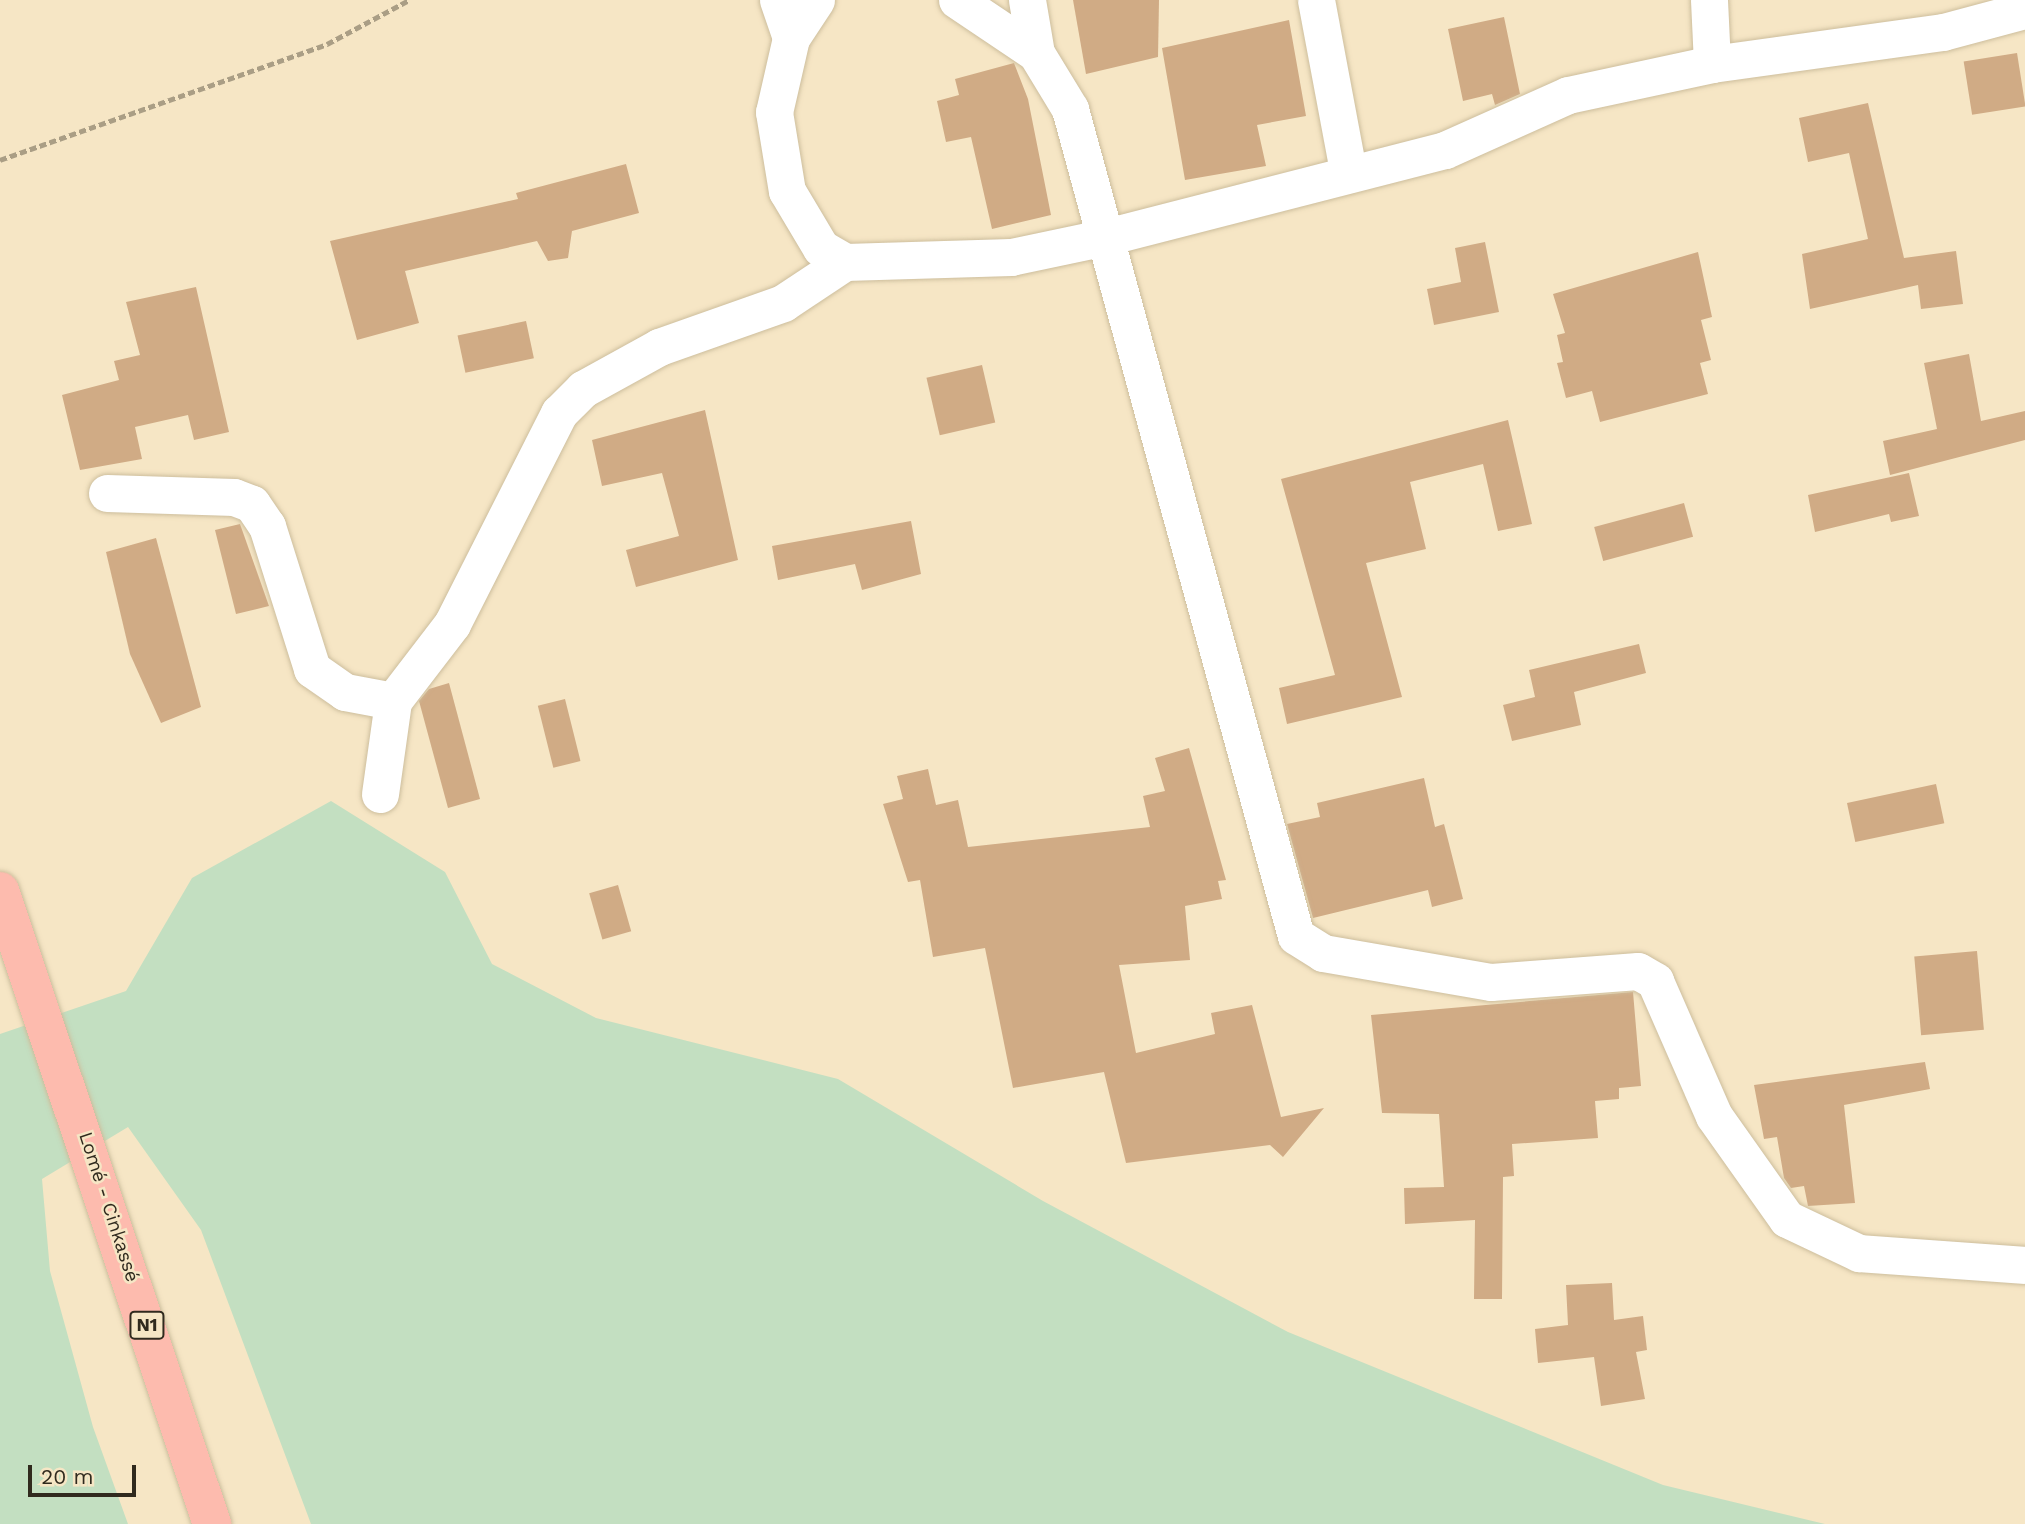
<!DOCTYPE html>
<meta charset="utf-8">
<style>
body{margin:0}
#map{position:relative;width:2025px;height:1524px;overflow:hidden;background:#f6e6c5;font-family:"Work Sans",sans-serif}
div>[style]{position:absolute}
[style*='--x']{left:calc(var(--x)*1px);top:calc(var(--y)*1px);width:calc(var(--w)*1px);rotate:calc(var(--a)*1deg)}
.green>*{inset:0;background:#c3dfc1}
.building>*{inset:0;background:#d0ab85;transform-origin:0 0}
.path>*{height:4.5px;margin-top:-2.25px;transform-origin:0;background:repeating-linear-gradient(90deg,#aa9e85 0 7px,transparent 0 10.5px)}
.roads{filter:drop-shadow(0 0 2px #cdbe9d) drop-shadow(0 0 2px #cdbe9d)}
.minor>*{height:37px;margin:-18.5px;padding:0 18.5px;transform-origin:18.5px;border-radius:18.5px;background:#fff}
.highway>*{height:38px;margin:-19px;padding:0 19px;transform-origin:19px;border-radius:19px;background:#fdbbae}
span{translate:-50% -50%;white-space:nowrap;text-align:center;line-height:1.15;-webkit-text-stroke:5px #f6e6c5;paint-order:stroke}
.shield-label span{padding:2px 5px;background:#f6e6c5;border:2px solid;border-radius:5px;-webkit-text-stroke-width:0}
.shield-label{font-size:18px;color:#302a1e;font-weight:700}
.street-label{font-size:19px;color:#302a1e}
.scale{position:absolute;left:28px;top:1465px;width:108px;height:32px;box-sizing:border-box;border:4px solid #302a1e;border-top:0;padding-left:9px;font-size:21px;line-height:24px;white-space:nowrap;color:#302a1e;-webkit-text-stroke:5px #f6e6c5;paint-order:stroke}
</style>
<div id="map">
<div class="green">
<div style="clip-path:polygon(331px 801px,445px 872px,492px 964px,596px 1018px,838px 1079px,1043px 1201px,1288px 1332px,1663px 1485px,1825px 1524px,311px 1524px,201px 1230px,128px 1127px,42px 1179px,50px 1271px,93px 1427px,128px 1524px,0 1524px,0 1034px,126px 991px,192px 878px)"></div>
</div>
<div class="building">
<div style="clip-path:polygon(1073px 0,1159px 0,1158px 57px,1086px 74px)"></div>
<div style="clip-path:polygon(1504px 17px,1520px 94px,1495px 105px,1492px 94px,1463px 101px,1448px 29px)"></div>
<div style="clip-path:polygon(1289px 20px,1306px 116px,1257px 125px,1266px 166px,1185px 180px,1162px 48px)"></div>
<div style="left:2017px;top:53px;width:54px;height:54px;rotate:81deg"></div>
<div style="clip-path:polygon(1014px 63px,1028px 99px,1051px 215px,992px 229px,971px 137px,946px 142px,937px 101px,959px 95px,955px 79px)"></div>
<div style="clip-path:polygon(1868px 103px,1904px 258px,1956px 251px,1963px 304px,1921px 309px,1918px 285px,1810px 309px,1802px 254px,1868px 239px,1849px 153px,1808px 162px,1799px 118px)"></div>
<div style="clip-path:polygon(626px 164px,639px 213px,572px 231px,568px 258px,548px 261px,537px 241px,405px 271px,419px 323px,357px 340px,330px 241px,518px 199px,516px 193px)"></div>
<div style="clip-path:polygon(1485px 242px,1499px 312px,1434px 325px,1427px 289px,1461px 282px,1455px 248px)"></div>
<div style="clip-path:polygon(1698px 252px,1712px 317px,1701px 320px,1711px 360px,1700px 363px,1708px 394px,1600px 422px,1592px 391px,1566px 398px,1557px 363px,1563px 362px,1557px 335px,1565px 333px,1553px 294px)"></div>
<div style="clip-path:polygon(196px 287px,229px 432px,194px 440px,188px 415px,135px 427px,142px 459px,80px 470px,62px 395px,119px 380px,114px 361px,140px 355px,126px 302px)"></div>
<div style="left:526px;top:321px;width:38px;height:70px;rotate:78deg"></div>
<div style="clip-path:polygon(1969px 354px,1981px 421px,2025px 411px,2025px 440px,1890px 475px,1883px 441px,1937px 429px,1924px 363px)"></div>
<div style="left:982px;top:365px;width:59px;height:57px;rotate:77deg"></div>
<div style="clip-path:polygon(705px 410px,738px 560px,636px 587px,626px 550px,679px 536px,662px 473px,602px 486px,592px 440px)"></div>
<div style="clip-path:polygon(1508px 420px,1532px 524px,1498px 531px,1483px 464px,1410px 482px,1426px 549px,1366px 563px,1402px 697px,1287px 724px,1279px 688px,1335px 675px,1281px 479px)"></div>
<div style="clip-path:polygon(1909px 473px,1919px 516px,1891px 522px,1889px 514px,1815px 532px,1808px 495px)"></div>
<div style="left:1684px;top:503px;width:35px;height:93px;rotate:75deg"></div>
<div style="clip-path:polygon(911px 521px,921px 574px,862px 590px,855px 564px,778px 580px,772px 546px)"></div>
<div style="clip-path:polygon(240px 524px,269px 606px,236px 614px,215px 530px)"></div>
<div style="clip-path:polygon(156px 538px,201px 707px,161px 723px,130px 654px,106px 552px)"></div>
<div style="clip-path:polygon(1639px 644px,1646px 673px,1574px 692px,1581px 725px,1512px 741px,1503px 705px,1535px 697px,1529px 670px)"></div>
<div style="clip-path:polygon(449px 683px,480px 799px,448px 808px,419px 701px,429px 689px)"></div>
<div style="left:565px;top:699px;width:64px;height:28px;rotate:76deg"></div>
<div style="clip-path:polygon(1189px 748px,1226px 880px,1218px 881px,1222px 899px,1185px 906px,1190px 960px,1119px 965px,1136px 1053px,1215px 1034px,1211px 1013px,1252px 1005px,1281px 1117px,1324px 1108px,1283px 1157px,1270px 1145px,1126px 1163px,1104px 1072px,1013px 1088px,985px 948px,933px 957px,920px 880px,908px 882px,883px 804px,903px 799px,897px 776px,928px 769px,936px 805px,958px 800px,968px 847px,1150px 827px,1143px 796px,1165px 791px,1155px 758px)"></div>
<div style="clip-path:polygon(1424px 778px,1435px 827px,1444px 824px,1463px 899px,1432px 907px,1428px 890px,1313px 918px,1287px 824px,1320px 817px,1317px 803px)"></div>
<div style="left:1936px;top:784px;width:40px;height:91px;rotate:78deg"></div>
<div style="left:618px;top:885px;width:48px;height:30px;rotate:74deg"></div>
<div style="left:1977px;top:951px;width:79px;height:63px;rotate:85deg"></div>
<div style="clip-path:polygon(1633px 992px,1641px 1086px,1619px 1088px,1619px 1099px,1595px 1101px,1598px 1138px,1512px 1144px,1514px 1176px,1503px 1177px,1502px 1299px,1474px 1299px,1475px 1220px,1405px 1224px,1404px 1188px,1444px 1187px,1439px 1114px,1382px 1113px,1371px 1015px)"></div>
<div style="clip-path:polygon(1925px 1062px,1930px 1089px,1844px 1105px,1855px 1203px,1808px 1206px,1804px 1186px,1791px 1188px,1784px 1178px,1777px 1137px,1764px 1139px,1754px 1085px)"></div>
<div style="clip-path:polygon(1612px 1283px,1614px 1320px,1643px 1316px,1647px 1350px,1636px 1352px,1645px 1399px,1601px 1406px,1594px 1357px,1538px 1363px,1535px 1329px,1568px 1325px,1566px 1285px)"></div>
</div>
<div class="path">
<div style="--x:0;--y:160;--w:347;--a:-19.5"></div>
<div style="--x:327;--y:44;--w:93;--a:-28.2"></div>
</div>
<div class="roads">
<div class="minor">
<div style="--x:778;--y:0;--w:40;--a:71.1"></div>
<div style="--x:816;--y:0;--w:45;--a:123.3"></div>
<div style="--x:791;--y:38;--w:76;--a:102.9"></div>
<div style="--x:774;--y:112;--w:80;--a:80.7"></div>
<div style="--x:787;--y:191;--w:66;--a:59.2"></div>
<div style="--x:821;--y:248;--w:28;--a:30"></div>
<div style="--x:845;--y:262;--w:166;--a:-1.7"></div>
<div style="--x:1011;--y:257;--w:97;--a:-11.9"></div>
<div style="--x:1106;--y:237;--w:350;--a:-14.4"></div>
<div style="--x:1445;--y:150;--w:135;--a:-24.1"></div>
<div style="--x:1568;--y:95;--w:147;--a:-12.1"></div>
<div style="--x:1712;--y:64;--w:233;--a:-7.9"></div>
<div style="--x:1943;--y:32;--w:85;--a:-15"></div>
<div style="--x:957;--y:0;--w:95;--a:33.9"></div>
<div style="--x:1036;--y:53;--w:66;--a:58.7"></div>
<div style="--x:1070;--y:109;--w:857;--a:74.72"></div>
<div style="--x:1296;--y:936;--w:32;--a:32"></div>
<div style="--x:1323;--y:953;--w:170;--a:9.8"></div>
<div style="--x:1491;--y:982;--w:147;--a:-4.3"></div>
<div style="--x:1638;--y:971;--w:20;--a:30"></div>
<div style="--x:1655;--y:981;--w:147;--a:66.4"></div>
<div style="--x:1714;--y:1116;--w:126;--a:54.7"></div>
<div style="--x:1787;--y:1219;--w:80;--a:25.3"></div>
<div style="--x:1859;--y:1253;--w:166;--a:4.1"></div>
<div style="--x:1027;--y:0;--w:54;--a:80.4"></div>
<div style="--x:1316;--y:0;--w:174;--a:79.4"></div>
<div style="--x:1709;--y:0;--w:64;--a:87.3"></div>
<div style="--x:107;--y:493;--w:127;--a:1.8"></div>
<div style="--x:234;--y:497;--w:19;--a:21"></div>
<div style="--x:252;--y:504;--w:27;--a:56"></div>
<div style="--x:267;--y:526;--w:150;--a:72.5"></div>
<div style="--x:312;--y:669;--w:40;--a:34.9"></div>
<div style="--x:345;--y:692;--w:49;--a:10.6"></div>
<div style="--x:380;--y:794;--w:94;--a:-82"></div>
<div style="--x:393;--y:701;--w:97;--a:-52.5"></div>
<div style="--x:452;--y:624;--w:237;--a:-63.1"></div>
<div style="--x:559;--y:413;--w:34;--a:-45"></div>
<div style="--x:583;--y:389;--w:87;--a:-28.9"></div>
<div style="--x:659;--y:347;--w:132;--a:-19.5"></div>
<div style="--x:783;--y:303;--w:74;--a:-33.5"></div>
</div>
<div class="highway">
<div style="--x:0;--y:891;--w:668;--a:71.48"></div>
</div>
</div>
<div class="shield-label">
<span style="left:147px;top:1325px">N1</span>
</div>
<div class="street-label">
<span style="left:109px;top:1207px;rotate:72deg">Lomé - Cinkassé</span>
</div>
<div class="scale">20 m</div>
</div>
